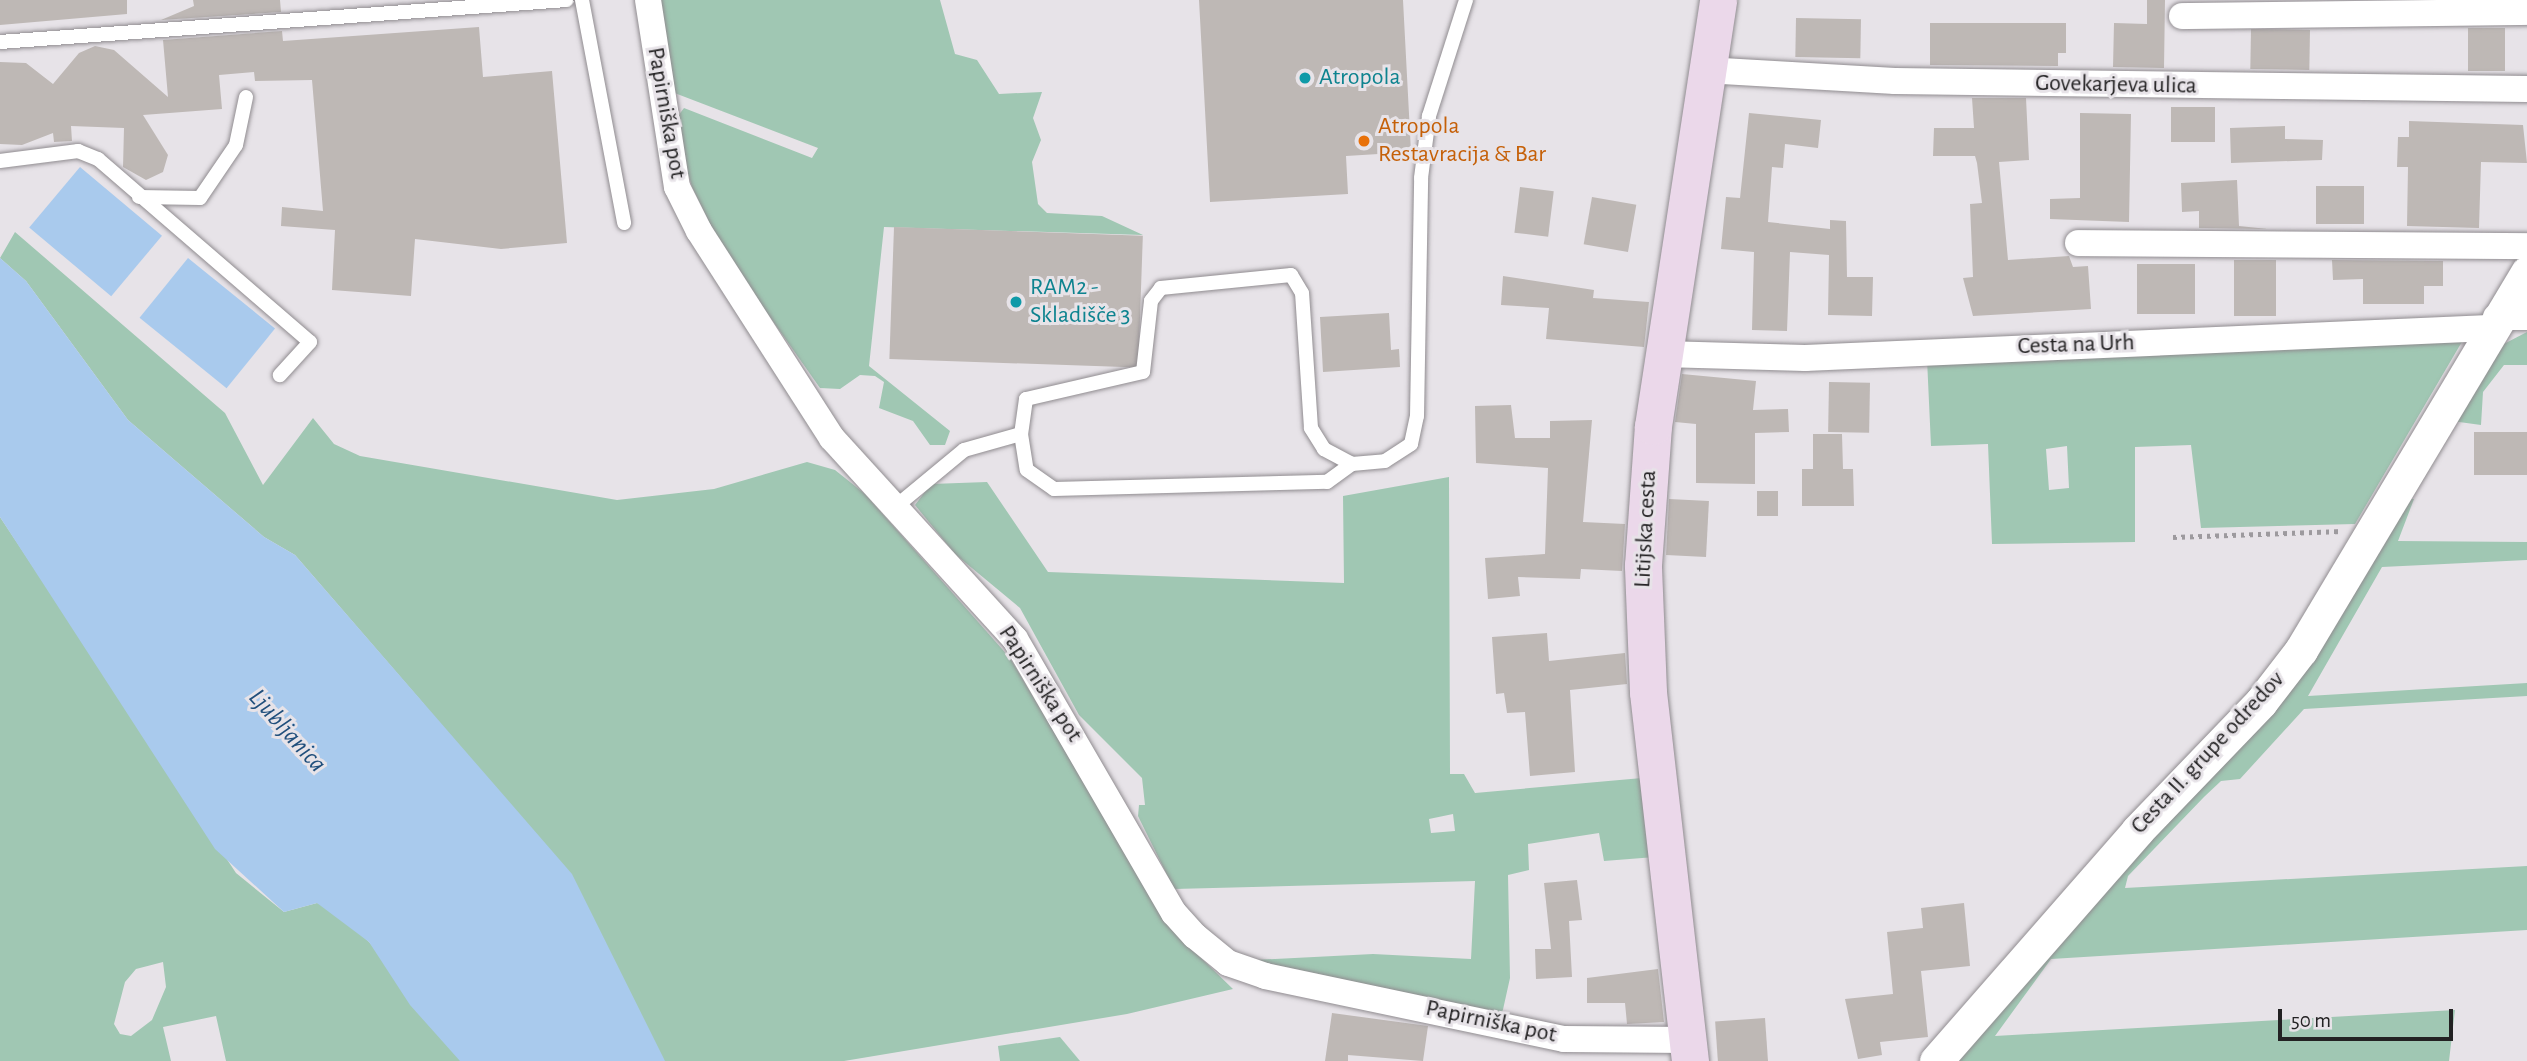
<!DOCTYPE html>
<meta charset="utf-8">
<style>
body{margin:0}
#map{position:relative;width:2527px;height:1061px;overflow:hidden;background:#e7e3e8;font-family:"Alegreya Sans",sans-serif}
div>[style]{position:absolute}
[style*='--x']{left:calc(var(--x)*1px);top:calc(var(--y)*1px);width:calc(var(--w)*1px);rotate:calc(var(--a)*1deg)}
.green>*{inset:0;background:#a0c7b3}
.water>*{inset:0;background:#a9caed;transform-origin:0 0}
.building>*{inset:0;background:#beb8b5;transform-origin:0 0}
.path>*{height:4.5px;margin-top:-2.25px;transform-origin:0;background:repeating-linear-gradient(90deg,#9d9a9e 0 3.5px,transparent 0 8.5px)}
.roads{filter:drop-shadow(0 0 2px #908c90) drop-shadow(0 0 2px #908c90)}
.service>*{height:14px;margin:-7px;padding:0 7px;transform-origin:7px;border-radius:7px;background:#fff}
.minor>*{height:26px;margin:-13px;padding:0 13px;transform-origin:13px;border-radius:13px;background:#fff}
.tertiary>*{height:33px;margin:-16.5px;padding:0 16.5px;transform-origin:16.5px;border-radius:16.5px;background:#fff}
.secondary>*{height:37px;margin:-18.5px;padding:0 18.5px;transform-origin:18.5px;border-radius:18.5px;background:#ebd8ea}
.dots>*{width:19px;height:19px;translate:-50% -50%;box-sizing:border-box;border:4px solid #e7e3e8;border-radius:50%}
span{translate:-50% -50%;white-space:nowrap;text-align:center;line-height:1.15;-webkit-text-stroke:6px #e7e3e8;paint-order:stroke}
.culture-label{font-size:24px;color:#0d838f}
.left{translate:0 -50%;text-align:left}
.street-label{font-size:24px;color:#232223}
.food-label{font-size:24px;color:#c56008}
.water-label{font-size:26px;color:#204f7c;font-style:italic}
.scale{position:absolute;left:2278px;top:1009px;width:175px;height:32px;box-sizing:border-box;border:4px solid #232223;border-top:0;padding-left:9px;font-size:21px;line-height:24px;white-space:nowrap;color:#232223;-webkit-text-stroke:5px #e7e3e8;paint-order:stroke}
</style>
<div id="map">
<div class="green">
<div style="clip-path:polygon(660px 0,940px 0,955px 54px,977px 60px,999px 94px,1042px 92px,1033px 118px,1041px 140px,1032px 162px,1038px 204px,1047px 213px,1102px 216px,1143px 235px,884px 227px,869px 366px,950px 431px,945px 445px,930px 445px,913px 421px,879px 408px,884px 382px,875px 376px,860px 375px,840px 389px,820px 388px,724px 252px,692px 187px,679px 142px,678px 116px,684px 108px,812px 158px,818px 148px,672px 92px)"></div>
<div style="clip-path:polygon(15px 232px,225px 413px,263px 485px,313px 418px,334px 444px,360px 456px,617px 500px,714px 489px,807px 462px,835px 470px,865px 494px,1010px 658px,1171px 929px,1233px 989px,1127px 1014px,844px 1061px,650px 1061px,423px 703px,295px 555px,264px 537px,128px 420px,26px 281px,0 258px)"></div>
<div style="clip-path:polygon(2527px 332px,2527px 365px,2504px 365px,2483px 392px,2481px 425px,2452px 421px,2498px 347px)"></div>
<div style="clip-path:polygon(evenodd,2463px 340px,2355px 524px,2201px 528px,2191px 445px,2135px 447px,2135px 542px,1992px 544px,1988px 444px,1931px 446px,1927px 359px,2463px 340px,2067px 446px,2069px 488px,2049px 490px,2046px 449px,2067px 446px)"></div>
<div style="clip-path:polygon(evenodd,1449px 477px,1450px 774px,1464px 774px,1475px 793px,1642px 778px,1655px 857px,1604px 861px,1599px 833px,1528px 844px,1529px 870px,1508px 875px,1510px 978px,1502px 1014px,1253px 960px,1373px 954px,1471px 959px,1475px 881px,1174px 889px,1138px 816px,1139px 805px,1145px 805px,1142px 778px,1079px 715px,1020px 608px,955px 554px,915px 505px,931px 484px,987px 482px,1048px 572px,1344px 583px,1343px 496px,1449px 477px,1453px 814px,1455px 831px,1431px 833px,1429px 819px,1453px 814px)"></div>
<div style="clip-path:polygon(2404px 499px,2414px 499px,2398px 541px,2527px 542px,2527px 560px,2382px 567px,2308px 696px,2527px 683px,2527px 696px,2304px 709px,2240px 779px,2221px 781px,2204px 797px,2128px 876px,2125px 888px,2527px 866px,2527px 930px,2051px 959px,1995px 1036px,2455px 1010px,2449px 1061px,1951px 1061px)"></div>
<div style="clip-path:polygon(evenodd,0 517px,236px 873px,284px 912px,317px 903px,330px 907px,369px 942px,473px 1061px,226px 1061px,216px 1016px,163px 1027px,171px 1061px,0 1061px,0 517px,163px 962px,166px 987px,152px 1020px,131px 1036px,120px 1034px,114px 1024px,125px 982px,136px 969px,163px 962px)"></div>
<div style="clip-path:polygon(1060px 1037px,1080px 1061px,1000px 1061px,998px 1046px)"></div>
</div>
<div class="water">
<div style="left:80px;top:167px;width:107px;height:79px;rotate:40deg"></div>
<div style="clip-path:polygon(0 258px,26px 281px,128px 420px,264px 537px,295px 555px,572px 874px,665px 1061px,460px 1061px,410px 1005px,369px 942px,317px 903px,284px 912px,215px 849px,0 517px)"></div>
<div style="left:188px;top:258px;width:112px;height:77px;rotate:39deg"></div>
</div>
<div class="building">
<div style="clip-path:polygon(0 0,127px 0,127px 14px,0 25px)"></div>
<div style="clip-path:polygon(193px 0,280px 0,281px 12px,161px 20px,194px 6px)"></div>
<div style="clip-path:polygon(1199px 0,1403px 0,1411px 152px,1346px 156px,1348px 194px,1210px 202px)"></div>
<div style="clip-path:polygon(2147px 0,2165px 0,2164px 68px,2113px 67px,2114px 23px,2147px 24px)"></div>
<div style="left:1796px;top:18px;width:65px;height:39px;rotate:1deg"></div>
<div style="clip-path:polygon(1930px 23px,2066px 23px,2066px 53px,2058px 53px,2058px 66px,1930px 65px)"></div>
<div style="clip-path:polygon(479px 27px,483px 77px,552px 71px,567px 243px,501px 249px,415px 239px,411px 296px,332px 290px,335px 230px,281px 226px,282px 207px,323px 211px,312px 80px,255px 81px,254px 72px,219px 75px,222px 109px,143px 115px,168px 155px,163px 172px,146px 180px,123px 167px,124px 128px,71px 126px,72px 141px,54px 142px,53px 133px,22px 145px,0 144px,0 62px,26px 63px,53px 84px,79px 53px,95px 46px,114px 50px,168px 97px,163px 40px,282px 31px,283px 41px)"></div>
<div style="left:2468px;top:28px;width:37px;height:43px"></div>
<div style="left:2310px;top:30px;width:40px;height:59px;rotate:91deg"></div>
<div style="clip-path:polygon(1972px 98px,2026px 98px,2029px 160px,1999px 162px,2008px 260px,2069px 256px,2073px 267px,2088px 266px,2091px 309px,1973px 316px,1963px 278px,1973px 277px,1970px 204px,1982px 203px,1977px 163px,1975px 156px,1933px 156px,1934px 128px,1974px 128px)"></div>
<div style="left:2171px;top:107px;width:44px;height:35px"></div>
<div style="clip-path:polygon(1749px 113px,1821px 120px,1818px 148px,1785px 144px,1783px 168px,1772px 167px,1768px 222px,1830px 229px,1830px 220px,1846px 221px,1847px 277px,1873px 277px,1872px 316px,1828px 315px,1829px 255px,1790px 252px,1787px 331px,1752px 330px,1754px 252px,1721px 249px,1726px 197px,1740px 198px)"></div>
<div style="clip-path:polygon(2080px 113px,2131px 114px,2129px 222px,2050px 219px,2050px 199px,2080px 198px)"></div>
<div style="clip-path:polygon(2409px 121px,2523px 125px,2527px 163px,2481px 162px,2479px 228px,2407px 226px,2408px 167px,2397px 167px,2398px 137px,2409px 137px)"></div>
<div style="clip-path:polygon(2285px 126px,2285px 139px,2323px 140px,2322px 160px,2231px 163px,2230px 128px)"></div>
<div style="clip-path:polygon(2237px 180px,2239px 226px,2268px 229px,2199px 228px,2199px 211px,2182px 212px,2181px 183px)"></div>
<div style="left:2364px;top:186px;width:38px;height:48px;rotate:90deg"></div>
<div style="left:1520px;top:187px;width:34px;height:46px;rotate:7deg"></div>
<div style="left:1592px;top:197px;width:45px;height:48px;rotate:10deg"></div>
<div style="left:894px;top:227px;width:249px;height:132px;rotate:2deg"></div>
<div style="left:2234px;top:260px;width:42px;height:56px"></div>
<div style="clip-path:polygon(2332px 260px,2443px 261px,2443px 286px,2424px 286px,2424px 304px,2363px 304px,2363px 279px,2333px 280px)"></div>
<div style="left:2137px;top:264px;width:58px;height:50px"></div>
<div style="clip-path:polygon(1503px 276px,1594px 290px,1593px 298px,1649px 302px,1644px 347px,1546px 339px,1549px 308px,1501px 305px)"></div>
<div style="clip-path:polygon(1389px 313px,1391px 350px,1399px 349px,1400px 367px,1323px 372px,1320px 317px)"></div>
<div style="clip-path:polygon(1682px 374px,1756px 381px,1753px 410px,1788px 409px,1789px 432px,1755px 433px,1755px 484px,1696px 483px,1696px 424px,1675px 422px)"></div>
<div style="left:1829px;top:382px;width:41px;height:50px;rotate:1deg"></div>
<div style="clip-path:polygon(1511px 405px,1515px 438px,1550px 438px,1550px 421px,1592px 420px,1583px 522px,1625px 524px,1622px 571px,1581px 569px,1580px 579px,1518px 577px,1520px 596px,1488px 599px,1485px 558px,1545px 554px,1548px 468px,1476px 463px,1475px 406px)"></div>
<div style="left:2527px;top:432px;width:43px;height:53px;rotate:90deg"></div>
<div style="clip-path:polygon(1813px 434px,1842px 434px,1843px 469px,1853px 469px,1854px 506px,1802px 506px,1802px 469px,1813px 469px)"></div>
<div style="left:1778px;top:491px;width:25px;height:21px;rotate:90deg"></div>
<div style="left:1669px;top:499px;width:40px;height:56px;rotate:3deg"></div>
<div style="clip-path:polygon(1547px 633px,1549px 661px,1625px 653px,1627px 684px,1570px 690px,1575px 772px,1530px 776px,1525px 712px,1507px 713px,1504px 693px,1496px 694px,1492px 637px)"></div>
<div style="clip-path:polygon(1577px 880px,1582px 920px,1569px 921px,1572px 977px,1536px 979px,1535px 949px,1551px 949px,1544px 883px)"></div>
<div style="clip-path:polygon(1964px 903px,1970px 966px,1921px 971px,1928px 1037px,1880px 1042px,1882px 1055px,1858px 1059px,1845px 999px,1893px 994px,1887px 932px,1923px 928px,1921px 908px)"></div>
<div style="clip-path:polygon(1658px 969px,1664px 1022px,1627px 1024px,1625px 1003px,1587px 1003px,1587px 978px)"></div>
<div style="clip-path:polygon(1332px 1013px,1428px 1026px,1423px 1061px,1348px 1055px,1348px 1061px,1325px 1061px)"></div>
<div style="left:1765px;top:1018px;width:43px;height:50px;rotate:86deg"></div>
</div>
<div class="path">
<div style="--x:2173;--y:537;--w:170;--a:-2"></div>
</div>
<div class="roads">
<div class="service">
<div style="--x:582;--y:0;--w:227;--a:79.3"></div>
<div style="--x:0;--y:42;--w:568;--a:-4.24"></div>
<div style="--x:0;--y:161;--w:79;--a:-7.3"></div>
<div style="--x:78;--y:151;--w:22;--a:22"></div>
<div style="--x:98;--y:159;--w:280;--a:40.8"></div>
<div style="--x:310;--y:342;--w:45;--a:132.3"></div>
<div style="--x:139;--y:197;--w:61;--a:0.9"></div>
<div style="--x:200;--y:198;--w:64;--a:-55.8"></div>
<div style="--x:236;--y:145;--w:49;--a:-78.2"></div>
<div style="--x:1352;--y:464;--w:32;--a:-152"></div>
<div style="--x:1324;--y:449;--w:25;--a:-122"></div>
<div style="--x:1311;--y:428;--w:135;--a:-93.8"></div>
<div style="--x:1302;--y:293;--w:21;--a:-121"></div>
<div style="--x:1291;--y:275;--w:131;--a:174.3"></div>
<div style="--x:1161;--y:288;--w:16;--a:128"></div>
<div style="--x:1151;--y:301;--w:71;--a:96.4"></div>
<div style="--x:1143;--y:372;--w:120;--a:167"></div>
<div style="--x:1026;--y:399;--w:35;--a:98"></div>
<div style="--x:1021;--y:434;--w:36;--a:81"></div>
<div style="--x:1027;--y:470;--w:33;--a:35"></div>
<div style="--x:1054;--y:489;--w:273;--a:-1.5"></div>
<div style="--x:1327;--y:482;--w:31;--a:-36"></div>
<div style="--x:1352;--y:464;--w:33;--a:-5"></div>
<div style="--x:1385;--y:461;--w:31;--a:-33"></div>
<div style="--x:1411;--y:444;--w:29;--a:-78"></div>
<div style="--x:1417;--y:416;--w:238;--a:-89"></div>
<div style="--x:1421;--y:178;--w:63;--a:-82.6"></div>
<div style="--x:1429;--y:116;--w:122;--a:-72.3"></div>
<div style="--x:894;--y:508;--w:91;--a:-39.6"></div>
<div style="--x:964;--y:450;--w:59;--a:-15.7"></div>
</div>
<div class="minor">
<div style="--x:648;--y:0;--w:189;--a:81.2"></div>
<div style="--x:677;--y:187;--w:49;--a:63.4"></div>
<div style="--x:699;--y:231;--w:246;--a:57.3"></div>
<div style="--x:832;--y:438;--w:272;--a:47.7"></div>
<div style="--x:1015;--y:639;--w:317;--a:59.9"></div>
<div style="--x:1174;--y:913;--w:31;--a:48"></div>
<div style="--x:1195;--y:936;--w:43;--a:39.3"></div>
<div style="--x:1228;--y:963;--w:39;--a:19"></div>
<div style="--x:1265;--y:976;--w:306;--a:11.9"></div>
<div style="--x:1564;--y:1039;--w:124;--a:0.5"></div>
<div style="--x:2182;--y:16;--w:345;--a:-0.7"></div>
<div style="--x:1705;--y:70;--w:190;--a:3.3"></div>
<div style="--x:1895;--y:81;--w:632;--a:0.73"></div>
<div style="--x:2078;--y:243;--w:449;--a:0.4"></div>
<div style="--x:2496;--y:317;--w:31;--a:0"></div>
<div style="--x:1663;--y:354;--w:142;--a:1.6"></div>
<div style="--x:1805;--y:358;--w:685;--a:-2.51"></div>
</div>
<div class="tertiary">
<div style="--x:1936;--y:1061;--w:305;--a:-48.8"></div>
<div style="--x:2137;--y:831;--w:179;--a:-46.1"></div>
<div style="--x:2261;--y:702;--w:66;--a:-52.4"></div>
<div style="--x:2301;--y:650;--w:440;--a:-59.1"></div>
</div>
<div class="secondary">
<div style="--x:1690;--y:1061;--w:371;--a:-96.5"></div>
<div style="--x:1648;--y:692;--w:127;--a:-92.3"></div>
<div style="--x:1643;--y:565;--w:139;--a:-85.9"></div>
<div style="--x:1653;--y:426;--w:431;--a:-81.3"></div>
</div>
</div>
<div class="dots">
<div style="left:1305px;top:78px;background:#0f9aa8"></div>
<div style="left:1364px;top:141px;background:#e8710a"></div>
<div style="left:1016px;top:302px;background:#0f9aa8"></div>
</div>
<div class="culture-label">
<span class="left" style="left:1319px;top:78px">Atropola</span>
<span class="left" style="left:1030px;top:302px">RAM2 -<br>Skladišče 3</span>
</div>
<div class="street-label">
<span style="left:2116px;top:85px;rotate:1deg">Govekarjeva ulica</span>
<span style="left:666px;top:113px;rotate:80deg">Papirniška pot</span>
<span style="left:2076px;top:345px;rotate:-2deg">Cesta na Urh</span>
<span style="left:1646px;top:529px;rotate:-87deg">Litijska cesta</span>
<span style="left:1040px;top:684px;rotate:57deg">Papirniška pot</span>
<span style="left:2208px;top:753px;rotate:-47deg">Cesta II. grupe odredov</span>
<span style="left:1491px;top:1022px;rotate:12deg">Papirniška pot</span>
</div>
<div class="food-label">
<span class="left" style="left:1378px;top:141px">Atropola<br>Restavracija &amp; Bar</span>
</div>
<div class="water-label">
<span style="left:287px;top:731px;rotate:48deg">Ljubljanica</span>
</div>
<div class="scale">50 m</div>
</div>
